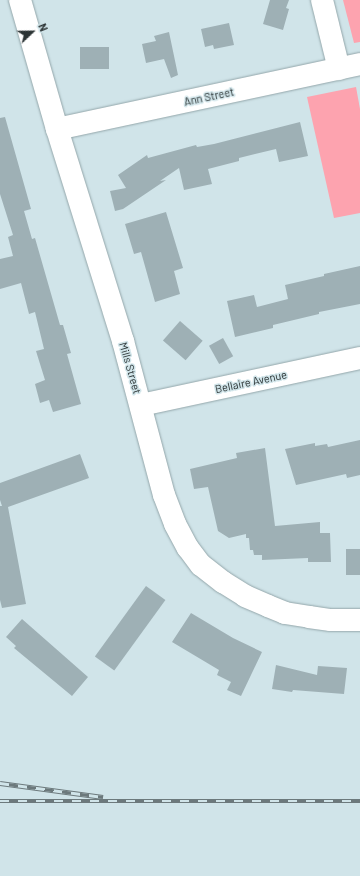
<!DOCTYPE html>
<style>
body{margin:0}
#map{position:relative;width:360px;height:876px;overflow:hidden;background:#d0e4e9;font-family:Barlow,sans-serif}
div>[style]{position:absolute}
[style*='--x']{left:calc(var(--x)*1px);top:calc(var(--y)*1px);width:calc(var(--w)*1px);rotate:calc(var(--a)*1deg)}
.green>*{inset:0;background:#fda3af}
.building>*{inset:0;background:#9eb0b5;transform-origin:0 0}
.roads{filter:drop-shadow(0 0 1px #93a6aa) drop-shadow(0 0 1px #93a6aa)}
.minor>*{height:22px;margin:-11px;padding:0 11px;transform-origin:11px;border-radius:11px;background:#fff}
.rail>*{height:4.5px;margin-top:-2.25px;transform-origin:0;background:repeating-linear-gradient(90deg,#d0e4e9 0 9px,#6c797c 0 18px);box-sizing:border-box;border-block:1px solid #6c797c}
span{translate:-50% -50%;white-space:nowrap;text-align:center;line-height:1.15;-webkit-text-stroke:3px #d0e4e9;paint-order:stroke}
.street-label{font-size:11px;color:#2c3435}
.north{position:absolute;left:12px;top:12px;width:40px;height:40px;-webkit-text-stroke:3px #d0e4e9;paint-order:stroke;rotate:68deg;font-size:11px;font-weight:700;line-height:16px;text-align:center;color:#2c3435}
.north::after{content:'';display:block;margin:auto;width:14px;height:18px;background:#2c3435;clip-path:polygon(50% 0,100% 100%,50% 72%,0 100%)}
</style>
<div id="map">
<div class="green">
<div style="clip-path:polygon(343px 0,360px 0,360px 42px,354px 43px)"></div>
<div style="clip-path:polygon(356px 87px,360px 109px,360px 213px,334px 218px,307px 97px)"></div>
</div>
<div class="building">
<div style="clip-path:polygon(270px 0,289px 0,286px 8px,289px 9px,283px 30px,263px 24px)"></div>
<div style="clip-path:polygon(229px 23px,234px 45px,214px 49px,213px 45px,205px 47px,201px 29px)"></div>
<div style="clip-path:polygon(169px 32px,178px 75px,171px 78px,164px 59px,146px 63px,142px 44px,156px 41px,154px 36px)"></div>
<div style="left:80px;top:47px;width:29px;height:22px"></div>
<div style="clip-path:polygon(5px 117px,31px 209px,24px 211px,32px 239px,35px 238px,60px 325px,63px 325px,71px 353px,67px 354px,81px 404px,53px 412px,49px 400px,40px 403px,35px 384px,45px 380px,36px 351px,44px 349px,35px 312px,29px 314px,21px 283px,0 289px,0 259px,13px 256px,8px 237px,13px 235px,0 194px,0 118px)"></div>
<div style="clip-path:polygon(300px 122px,308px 156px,279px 162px,276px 149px,239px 158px,239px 161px,208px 169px,212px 184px,184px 190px,179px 168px,160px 181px,166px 180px,123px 209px,115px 211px,110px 191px,126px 188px,118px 175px,147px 155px,148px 158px,196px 145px,197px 147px,214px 144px)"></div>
<div style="clip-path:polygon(166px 212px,183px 268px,174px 271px,180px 294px,155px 302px,141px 252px,134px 254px,125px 224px)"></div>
<div style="clip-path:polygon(360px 266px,360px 304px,319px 312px,319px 314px,273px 325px,273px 328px,235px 337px,227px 301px,254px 295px,257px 307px,288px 299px,285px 285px,324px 276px,324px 274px)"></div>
<div style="left:180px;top:321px;width:30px;height:26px;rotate:41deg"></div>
<div style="left:223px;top:338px;width:21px;height:16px;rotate:61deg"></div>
<div style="clip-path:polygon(360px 440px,360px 475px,347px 478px,346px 474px,296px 485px,285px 449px,315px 443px,315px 446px,327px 444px,328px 447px)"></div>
<div style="clip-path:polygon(265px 448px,275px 526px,320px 522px,320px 533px,330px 533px,331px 562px,308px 562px,308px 558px,262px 560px,262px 555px,254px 555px,253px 550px,250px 550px,249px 538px,246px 538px,246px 534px,229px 538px,218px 531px,208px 487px,194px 489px,190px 469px,237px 458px,236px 453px)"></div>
<div style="clip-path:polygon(80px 454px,89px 478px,8px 507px,26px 604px,2px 608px,0 600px,0 506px,2px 506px,0 500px,0 483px)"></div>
<div style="left:346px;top:549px;width:14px;height:26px"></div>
<div style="left:146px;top:586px;width:24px;height:87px;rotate:36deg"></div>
<div style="clip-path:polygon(191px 613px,233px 638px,262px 652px,241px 696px,227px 690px,231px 682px,217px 675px,219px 670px,172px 642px)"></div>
<div style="clip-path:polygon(22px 619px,88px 677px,72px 696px,14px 648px,16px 646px,6px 637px)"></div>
<div style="clip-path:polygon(276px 665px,317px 675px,318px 666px,347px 668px,344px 694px,293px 690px,292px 692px,272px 689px)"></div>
</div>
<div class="roads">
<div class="minor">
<div style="--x:20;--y:0;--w:134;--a:74"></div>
<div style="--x:57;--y:129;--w:222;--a:72.7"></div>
<div style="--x:123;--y:341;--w:159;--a:75.1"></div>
<div style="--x:164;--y:495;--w:31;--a:69"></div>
<div style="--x:175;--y:524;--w:27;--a:62"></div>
<div style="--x:188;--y:548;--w:21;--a:53"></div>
<div style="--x:201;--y:565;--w:28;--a:38"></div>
<div style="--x:223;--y:582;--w:26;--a:32"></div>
<div style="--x:245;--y:596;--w:25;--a:23"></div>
<div style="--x:268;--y:606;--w:18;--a:22"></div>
<div style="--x:285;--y:613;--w:24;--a:9"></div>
<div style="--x:309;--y:617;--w:22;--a:8"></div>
<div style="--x:331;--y:620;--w:29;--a:0"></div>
<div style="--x:322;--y:0;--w:71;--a:76.2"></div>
<div style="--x:57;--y:129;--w:310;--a:-12.1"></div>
<div style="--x:141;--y:405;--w:224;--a:-12.1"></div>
</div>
</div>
<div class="rail">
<div style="--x:0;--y:783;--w:104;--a:7.7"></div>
<div style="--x:0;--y:801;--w:360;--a:0"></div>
</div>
<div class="street-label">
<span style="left:209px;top:97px;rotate:-12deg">Ann Street</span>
<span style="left:130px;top:368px;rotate:74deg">Mills Street</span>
<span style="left:251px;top:382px;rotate:-12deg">Bellaire Avenue</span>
</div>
<div class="north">N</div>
</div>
